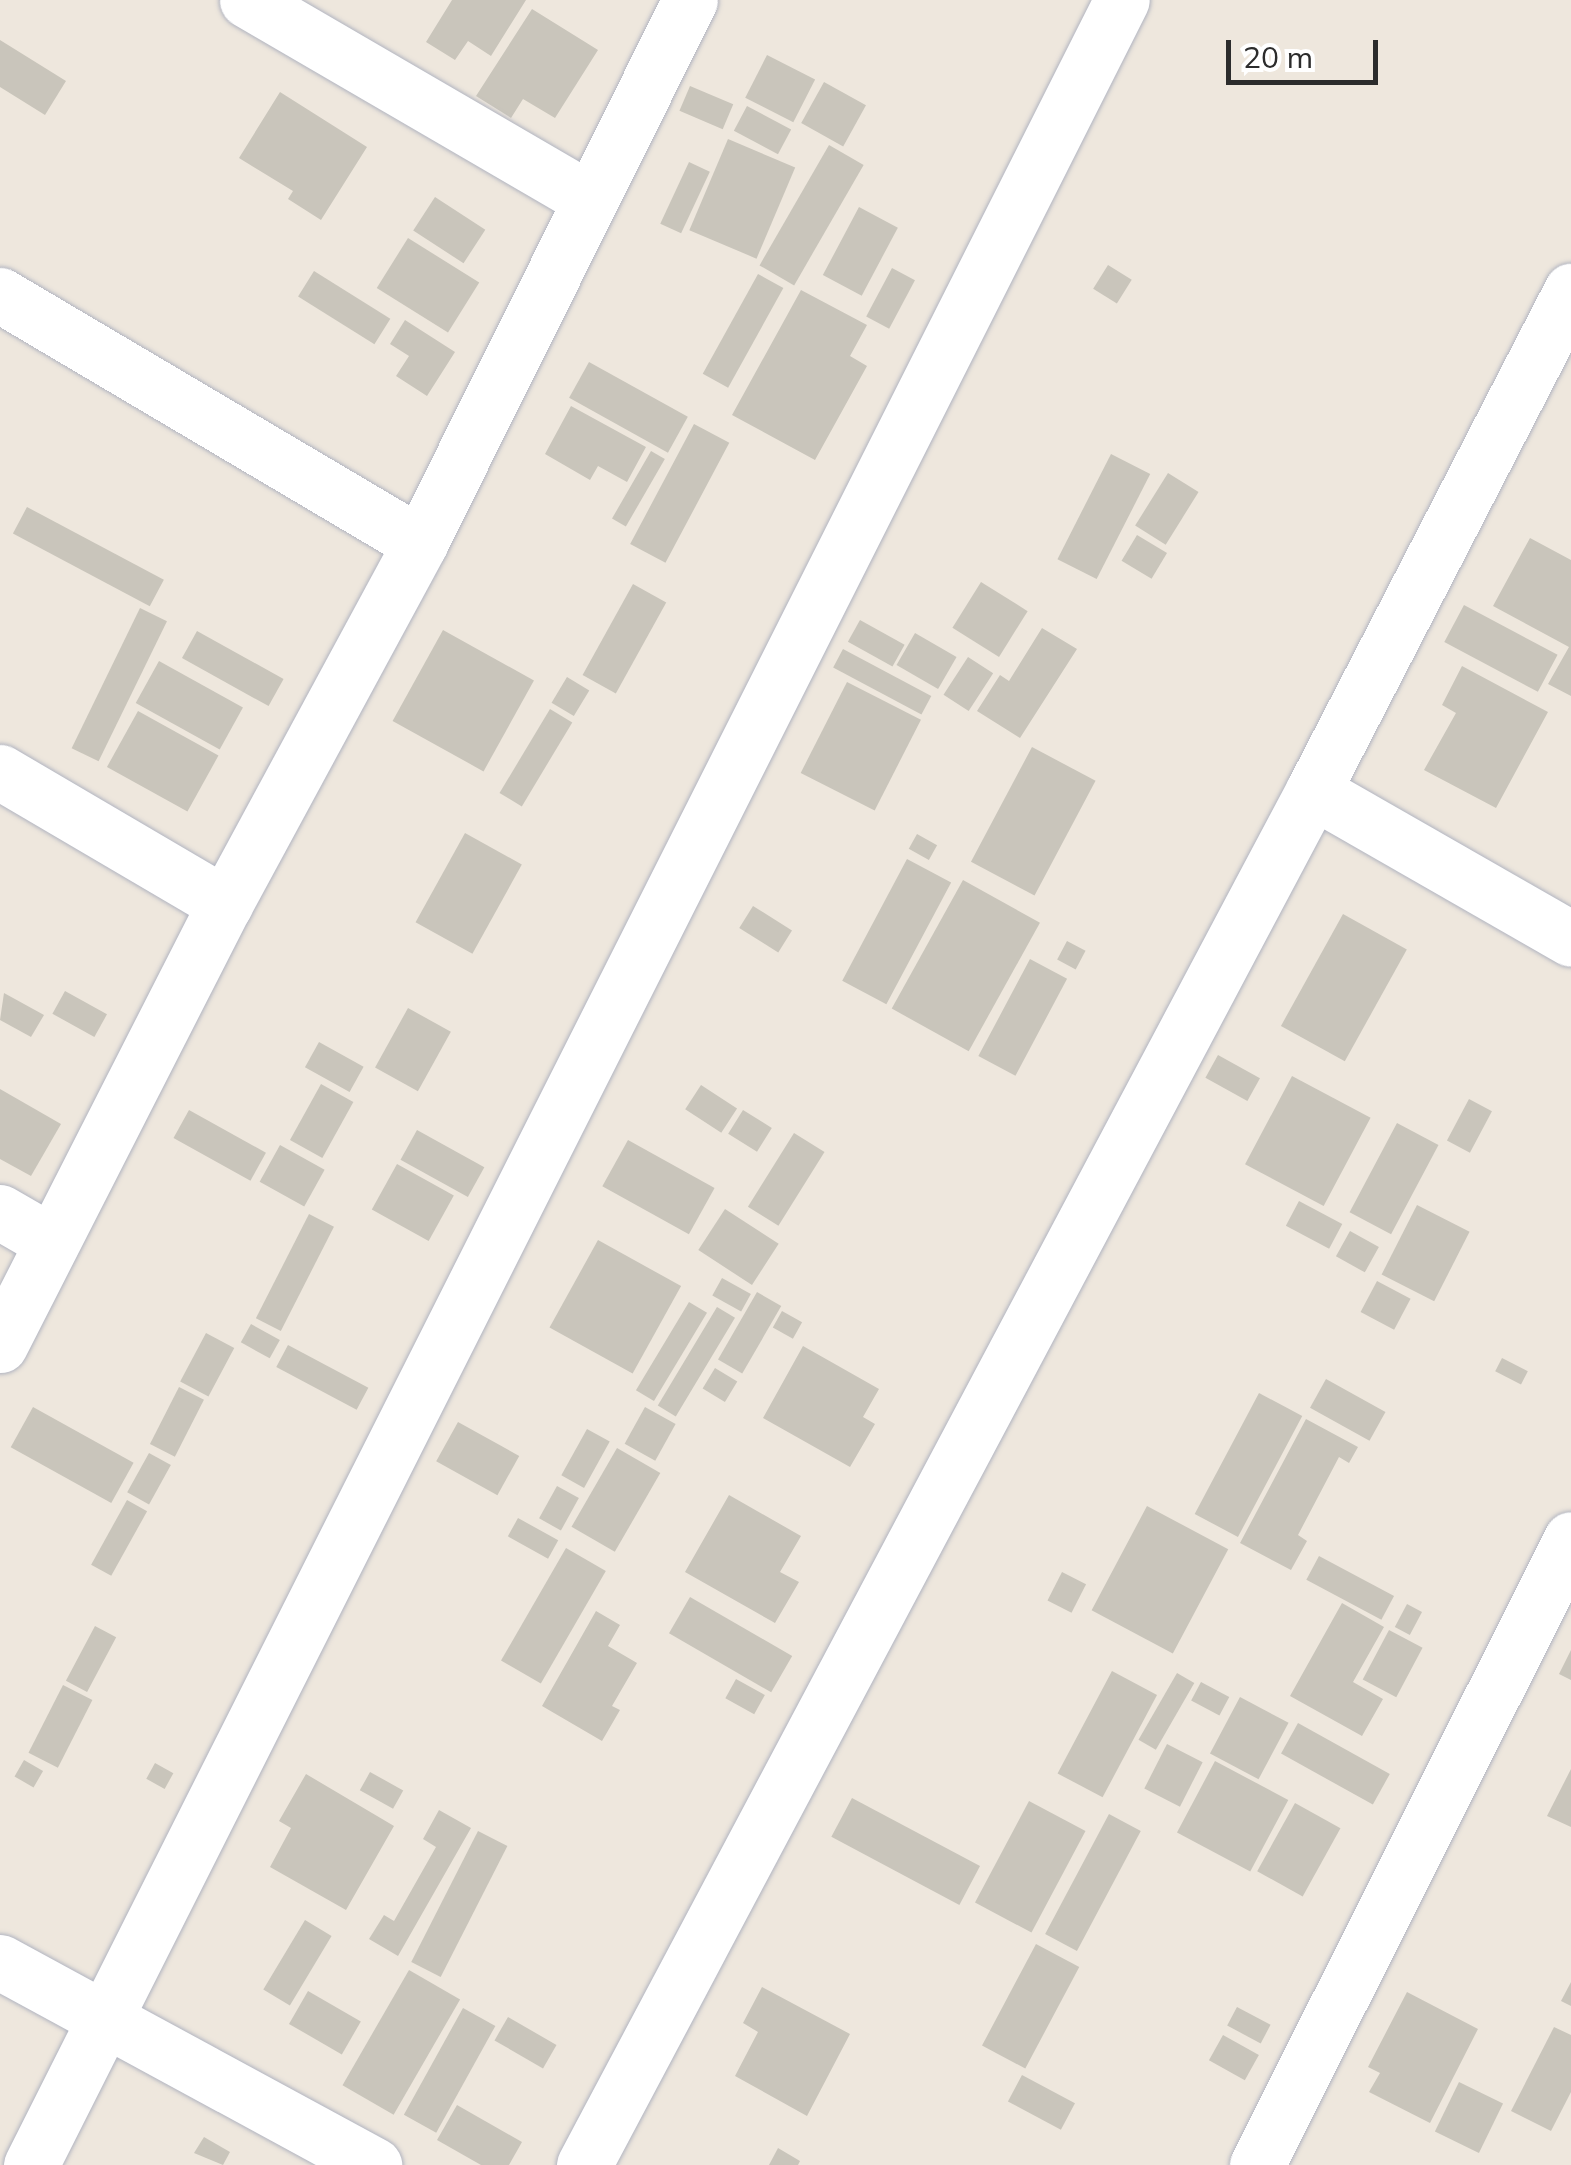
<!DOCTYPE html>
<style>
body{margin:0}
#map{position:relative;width:1571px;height:2165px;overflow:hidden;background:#eee7dd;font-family:Mulish,sans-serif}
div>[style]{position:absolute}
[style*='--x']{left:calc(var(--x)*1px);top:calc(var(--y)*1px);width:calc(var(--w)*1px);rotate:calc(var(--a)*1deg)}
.building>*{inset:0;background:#c9c5bb;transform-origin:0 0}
.roads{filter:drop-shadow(0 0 2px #b1b4c0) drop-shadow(0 0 2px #b1b4c0)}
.street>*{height:55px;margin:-27.5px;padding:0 27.5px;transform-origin:27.5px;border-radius:27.5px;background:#fff}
span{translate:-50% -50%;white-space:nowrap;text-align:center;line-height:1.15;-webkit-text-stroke:8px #fff;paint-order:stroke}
.scale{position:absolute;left:1226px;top:40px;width:152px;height:45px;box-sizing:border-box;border:5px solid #2c2c2c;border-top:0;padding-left:12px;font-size:30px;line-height:35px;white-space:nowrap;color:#2c2c2c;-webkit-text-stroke:8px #fff;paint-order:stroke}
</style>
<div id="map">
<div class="building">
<div style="clip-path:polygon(452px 0,526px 0,491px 56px,468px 41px,455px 60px,426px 42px)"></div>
<div style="clip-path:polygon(532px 9px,598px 50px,555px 118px,523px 99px,511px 118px,476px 96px)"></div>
<div style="clip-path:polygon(0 40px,66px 81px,45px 115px,0 87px)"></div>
<div style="left:767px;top:55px;width:54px;height:48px;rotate:27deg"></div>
<div style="left:824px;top:82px;width:48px;height:47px;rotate:29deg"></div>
<div style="left:690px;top:86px;width:47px;height:27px;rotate:23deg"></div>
<div style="clip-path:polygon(280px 92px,367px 147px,321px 220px,288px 199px,293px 191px,239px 158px)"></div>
<div style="left:747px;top:106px;width:50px;height:28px;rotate:28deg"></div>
<div style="left:728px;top:139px;width:73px;height:99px;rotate:23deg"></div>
<div style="left:829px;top:145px;width:40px;height:139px;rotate:30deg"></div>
<div style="left:689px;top:162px;width:23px;height:68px;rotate:25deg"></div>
<div style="left:435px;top:197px;width:60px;height:40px;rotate:33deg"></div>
<div style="left:859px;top:207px;width:44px;height:77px;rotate:28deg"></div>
<div style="left:408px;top:238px;width:84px;height:59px;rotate:32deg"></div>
<div style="left:1108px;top:265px;width:28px;height:28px;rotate:32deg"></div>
<div style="left:892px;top:268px;width:26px;height:55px;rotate:28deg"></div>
<div style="left:314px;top:271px;width:90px;height:30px;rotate:32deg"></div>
<div style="left:758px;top:274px;width:29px;height:114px;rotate:29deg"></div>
<div style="clip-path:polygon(801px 290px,867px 325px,850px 356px,867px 366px,815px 460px,732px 415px)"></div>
<div style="clip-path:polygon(405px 320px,455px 352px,427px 396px,396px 376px,409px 356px,390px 344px)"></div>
<div style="left:589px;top:362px;width:113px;height:41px;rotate:29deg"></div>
<div style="clip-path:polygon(571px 406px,646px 447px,627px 482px,598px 466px,590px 480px,545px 454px)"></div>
<div style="left:694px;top:424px;width:40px;height:136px;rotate:28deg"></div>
<div style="left:651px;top:451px;width:16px;height:78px;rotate:30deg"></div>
<div style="left:1111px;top:454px;width:44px;height:118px;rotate:27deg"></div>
<div style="left:1168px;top:473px;width:36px;height:62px;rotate:32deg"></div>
<div style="left:27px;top:507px;width:155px;height:30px;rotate:28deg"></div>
<div style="left:1137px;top:535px;width:35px;height:30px;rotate:31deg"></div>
<div style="clip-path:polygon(1530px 538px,1571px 560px,1571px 696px,1548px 684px,1569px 647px,1493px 606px)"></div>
<div style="left:981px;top:582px;width:55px;height:54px;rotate:32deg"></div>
<div style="left:633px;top:584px;width:38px;height:104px;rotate:29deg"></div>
<div style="left:1464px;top:605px;width:106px;height:42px;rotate:28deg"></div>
<div style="left:140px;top:608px;width:30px;height:156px;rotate:26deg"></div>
<div style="left:860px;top:620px;width:51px;height:25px;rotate:29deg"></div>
<div style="clip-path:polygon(1042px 628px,1077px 649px,1020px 738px,977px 711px,1000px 675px,1009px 681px)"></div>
<div style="left:443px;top:630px;width:104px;height:104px;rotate:29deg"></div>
<div style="left:197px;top:631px;width:99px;height:31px;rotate:29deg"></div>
<div style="left:915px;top:633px;width:48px;height:37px;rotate:30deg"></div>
<div style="left:843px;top:649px;width:100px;height:21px;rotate:28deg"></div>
<div style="left:968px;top:657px;width:30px;height:45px;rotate:33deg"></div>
<div style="left:159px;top:661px;width:96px;height:48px;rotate:29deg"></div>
<div style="clip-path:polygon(1462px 666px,1548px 712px,1496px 808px,1424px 770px,1456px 713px,1442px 705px)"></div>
<div style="left:567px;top:677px;width:26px;height:30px;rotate:31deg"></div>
<div style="left:847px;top:682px;width:83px;height:102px;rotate:27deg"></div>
<div style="left:550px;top:709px;width:26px;height:98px;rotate:31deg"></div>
<div style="left:138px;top:711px;width:92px;height:64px;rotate:29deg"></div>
<div style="left:1032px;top:747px;width:72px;height:130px;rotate:28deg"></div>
<div style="left:465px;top:833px;width:65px;height:102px;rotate:29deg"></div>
<div style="left:917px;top:834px;width:23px;height:17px;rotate:29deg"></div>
<div style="left:907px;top:859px;width:50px;height:138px;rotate:28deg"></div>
<div style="left:963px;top:880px;width:88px;height:147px;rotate:29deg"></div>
<div style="left:753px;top:906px;width:46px;height:26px;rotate:32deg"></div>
<div style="left:1343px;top:914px;width:73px;height:128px;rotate:29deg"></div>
<div style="left:1067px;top:941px;width:21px;height:21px;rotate:28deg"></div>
<div style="left:1030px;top:959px;width:42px;height:110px;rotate:28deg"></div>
<div style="left:65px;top:991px;width:48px;height:26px;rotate:29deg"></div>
<div style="clip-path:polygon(4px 993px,44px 1015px,31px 1037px,0 1020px)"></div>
<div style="left:408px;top:1008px;width:49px;height:68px;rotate:29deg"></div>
<div style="left:319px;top:1042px;width:51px;height:29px;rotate:29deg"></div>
<div style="left:1218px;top:1055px;width:48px;height:26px;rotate:29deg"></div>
<div style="left:1292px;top:1076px;width:89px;height:100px;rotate:28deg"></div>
<div style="left:321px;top:1084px;width:37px;height:64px;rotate:29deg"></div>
<div style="left:701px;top:1085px;width:43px;height:29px;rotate:33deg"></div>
<div style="clip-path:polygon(0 1089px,61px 1124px,31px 1176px,0 1159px)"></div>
<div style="left:1469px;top:1099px;width:26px;height:47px;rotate:28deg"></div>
<div style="left:189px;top:1110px;width:88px;height:32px;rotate:29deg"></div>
<div style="left:743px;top:1110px;width:34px;height:28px;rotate:32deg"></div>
<div style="left:1397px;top:1123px;width:47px;height:101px;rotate:28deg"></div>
<div style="left:417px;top:1130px;width:77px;height:34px;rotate:29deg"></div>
<div style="left:794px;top:1133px;width:36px;height:87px;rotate:32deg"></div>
<div style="left:628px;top:1140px;width:99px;height:53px;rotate:29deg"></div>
<div style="left:280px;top:1145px;width:51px;height:42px;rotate:29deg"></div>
<div style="left:397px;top:1164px;width:65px;height:52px;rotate:29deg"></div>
<div style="left:1299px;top:1201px;width:49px;height:28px;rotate:28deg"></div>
<div style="left:1417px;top:1205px;width:59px;height:78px;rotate:27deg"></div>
<div style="left:725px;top:1209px;width:64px;height:49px;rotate:33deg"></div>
<div style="left:309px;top:1214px;width:28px;height:117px;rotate:27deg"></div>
<div style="left:1350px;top:1231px;width:33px;height:29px;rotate:29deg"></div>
<div style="left:598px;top:1240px;width:95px;height:100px;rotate:29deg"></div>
<div style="left:722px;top:1278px;width:33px;height:20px;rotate:29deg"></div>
<div style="left:1377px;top:1281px;width:38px;height:35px;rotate:28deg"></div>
<div style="left:757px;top:1292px;width:28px;height:78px;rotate:30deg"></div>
<div style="left:689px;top:1302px;width:21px;height:103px;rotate:31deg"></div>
<div style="left:717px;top:1307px;width:21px;height:115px;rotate:31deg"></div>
<div style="left:782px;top:1311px;width:23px;height:19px;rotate:29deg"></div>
<div style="left:251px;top:1324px;width:33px;height:21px;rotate:29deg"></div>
<div style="left:206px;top:1333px;width:32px;height:55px;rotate:28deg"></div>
<div style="left:288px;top:1345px;width:91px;height:25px;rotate:28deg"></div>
<div style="clip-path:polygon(803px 1346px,879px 1389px,863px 1417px,875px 1424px,850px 1467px,763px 1418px)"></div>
<div style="left:1502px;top:1358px;width:29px;height:15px;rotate:27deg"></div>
<div style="left:715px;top:1368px;width:26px;height:24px;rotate:31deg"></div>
<div style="left:1326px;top:1379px;width:68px;height:33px;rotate:29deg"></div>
<div style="left:179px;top:1387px;width:28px;height:64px;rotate:27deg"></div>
<div style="left:1259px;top:1393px;width:49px;height:137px;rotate:28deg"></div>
<div style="left:33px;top:1407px;width:115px;height:46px;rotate:29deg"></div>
<div style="left:645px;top:1407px;width:35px;height:42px;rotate:29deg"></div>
<div style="clip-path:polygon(1306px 1419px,1358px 1447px,1349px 1463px,1339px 1457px,1298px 1535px,1307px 1541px,1291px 1570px,1240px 1543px)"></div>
<div style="left:458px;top:1422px;width:70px;height:45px;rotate:29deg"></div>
<div style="left:587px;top:1429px;width:26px;height:53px;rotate:29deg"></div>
<div style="left:617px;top:1448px;width:50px;height:91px;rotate:30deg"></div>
<div style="left:149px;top:1453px;width:25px;height:45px;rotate:29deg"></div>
<div style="left:557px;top:1486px;width:25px;height:37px;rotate:29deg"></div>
<div style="clip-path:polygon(729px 1495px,801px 1536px,780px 1572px,799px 1582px,775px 1623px,685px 1572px)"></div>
<div style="left:127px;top:1500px;width:23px;height:74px;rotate:29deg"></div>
<div style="left:1147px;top:1506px;width:92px;height:118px;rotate:28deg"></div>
<div style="left:518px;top:1518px;width:46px;height:21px;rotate:29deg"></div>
<div style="left:566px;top:1548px;width:46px;height:130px;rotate:30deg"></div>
<div style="left:1319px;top:1556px;width:85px;height:27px;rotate:28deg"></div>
<div style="left:1062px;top:1572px;width:27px;height:32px;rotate:27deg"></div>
<div style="left:690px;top:1597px;width:118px;height:42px;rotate:30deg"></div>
<div style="clip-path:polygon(1342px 1603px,1384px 1627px,1353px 1682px,1383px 1699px,1362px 1736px,1290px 1696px)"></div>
<div style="left:1407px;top:1604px;width:17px;height:26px;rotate:28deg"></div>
<div style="clip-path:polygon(596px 1611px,620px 1625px,608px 1646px,637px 1663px,612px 1706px,620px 1710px,602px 1741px,542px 1706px)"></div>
<div style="left:95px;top:1626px;width:24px;height:62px;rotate:28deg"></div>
<div style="left:1389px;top:1630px;width:38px;height:56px;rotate:28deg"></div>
<div style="clip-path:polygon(1571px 1650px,1571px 1680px,1559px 1674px)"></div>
<div style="left:1112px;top:1671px;width:51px;height:116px;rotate:28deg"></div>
<div style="left:1177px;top:1673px;width:20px;height:77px;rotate:30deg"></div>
<div style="left:736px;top:1679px;width:33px;height:22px;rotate:29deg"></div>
<div style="left:1201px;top:1682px;width:32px;height:21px;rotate:28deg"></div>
<div style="left:63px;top:1685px;width:33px;height:76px;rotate:27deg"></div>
<div style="left:1240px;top:1697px;width:55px;height:64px;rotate:28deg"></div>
<div style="left:1298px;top:1723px;width:105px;height:35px;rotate:29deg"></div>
<div style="left:1167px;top:1744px;width:40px;height:50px;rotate:27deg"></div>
<div style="left:24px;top:1760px;width:22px;height:19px;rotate:30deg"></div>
<div style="left:1215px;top:1761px;width:83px;height:81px;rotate:28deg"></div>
<div style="left:155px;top:1763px;width:21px;height:18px;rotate:29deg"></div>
<div style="clip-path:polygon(1571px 1769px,1571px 1827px,1547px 1816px)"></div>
<div style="left:370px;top:1772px;width:38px;height:21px;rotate:29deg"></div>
<div style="clip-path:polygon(306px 1774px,394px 1826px,346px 1910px,270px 1867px,291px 1828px,279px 1821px)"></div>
<div style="left:852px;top:1798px;width:145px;height:44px;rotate:28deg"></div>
<div style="left:1029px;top:1801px;width:64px;height:115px;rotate:28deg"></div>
<div style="left:1295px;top:1803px;width:52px;height:78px;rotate:29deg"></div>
<div style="clip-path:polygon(439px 1810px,471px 1828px,398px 1956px,369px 1939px,384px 1915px,394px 1921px,436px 1847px,423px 1839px)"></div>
<div style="left:1109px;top:1814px;width:36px;height:136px;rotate:28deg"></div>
<div style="left:478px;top:1831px;width:33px;height:147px;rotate:27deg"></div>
<div style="left:305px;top:1920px;width:31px;height:81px;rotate:31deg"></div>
<div style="left:1036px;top:1944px;width:49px;height:115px;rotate:28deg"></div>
<div style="left:409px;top:1970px;width:59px;height:133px;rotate:30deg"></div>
<div style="clip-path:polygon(1571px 1982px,1571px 2006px,1561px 2001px)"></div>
<div style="clip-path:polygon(762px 1987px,850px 2034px,807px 2116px,735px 2076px,758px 2032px,743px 2023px)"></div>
<div style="left:308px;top:1991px;width:61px;height:38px;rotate:30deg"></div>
<div style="clip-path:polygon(1407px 1992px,1478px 2029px,1430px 2123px,1369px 2092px,1380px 2073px,1368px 2067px)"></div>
<div style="left:1237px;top:2007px;width:38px;height:21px;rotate:28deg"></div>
<div style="left:463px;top:2008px;width:37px;height:122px;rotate:29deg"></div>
<div style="left:508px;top:2017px;width:56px;height:27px;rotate:30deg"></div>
<div style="clip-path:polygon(1554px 2027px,1571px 2035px,1571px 2092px,1551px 2131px,1511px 2111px)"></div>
<div style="left:1223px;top:2035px;width:41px;height:29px;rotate:29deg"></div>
<div style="left:1022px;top:2075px;width:60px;height:30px;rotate:28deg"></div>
<div style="left:1459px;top:2082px;width:49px;height:55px;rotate:26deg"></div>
<div style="clip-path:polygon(457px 2105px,522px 2142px,509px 2165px,481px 2165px,437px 2140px)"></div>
<div style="clip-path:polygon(204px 2137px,230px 2152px,223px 2165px,194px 2153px)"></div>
<div style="clip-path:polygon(778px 2148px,800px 2161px,798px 2165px,769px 2165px)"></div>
</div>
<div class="roads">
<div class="street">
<div style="--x:247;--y:0;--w:397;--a:30.2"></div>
<div style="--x:0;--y:295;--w:488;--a:30.6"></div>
<div style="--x:0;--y:772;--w:261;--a:30.4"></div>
<div style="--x:1313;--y:791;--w:297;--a:29.8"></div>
<div style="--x:0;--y:1212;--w:60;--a:30"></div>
<div style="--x:0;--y:1345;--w:495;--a:-63"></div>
<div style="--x:225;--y:904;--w:410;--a:-61.6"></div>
<div style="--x:420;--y:543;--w:606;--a:-63.56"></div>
<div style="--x:0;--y:1962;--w:426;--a:28.5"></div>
<div style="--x:31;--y:2165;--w:2424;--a:-63.26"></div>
<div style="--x:584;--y:2165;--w:1555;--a:-62.05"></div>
<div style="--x:1313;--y:791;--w:563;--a:-62.71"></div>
<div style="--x:1257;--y:2165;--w:700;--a:-63.36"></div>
</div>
</div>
<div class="scale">20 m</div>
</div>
